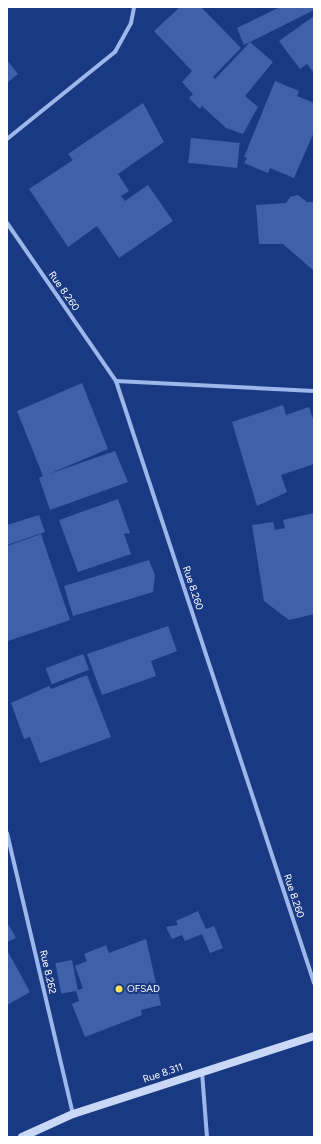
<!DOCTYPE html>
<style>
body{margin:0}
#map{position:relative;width:321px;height:1144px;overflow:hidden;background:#193a83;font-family:Figtree,sans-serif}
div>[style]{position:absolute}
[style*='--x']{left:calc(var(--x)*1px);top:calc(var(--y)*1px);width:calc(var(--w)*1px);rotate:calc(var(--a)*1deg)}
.building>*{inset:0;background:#3e61aa;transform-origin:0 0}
.minor>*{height:4px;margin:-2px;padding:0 2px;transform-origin:2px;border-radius:2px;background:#9eb7eb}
.secondary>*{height:8px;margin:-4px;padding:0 4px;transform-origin:4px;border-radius:4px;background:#cad8f8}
.dots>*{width:11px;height:11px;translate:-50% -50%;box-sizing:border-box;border:2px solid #193a83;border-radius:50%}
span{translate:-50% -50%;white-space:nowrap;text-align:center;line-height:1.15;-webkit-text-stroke:4px #193a83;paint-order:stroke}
.street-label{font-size:10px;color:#fff}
.poi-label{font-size:10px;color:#fff}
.left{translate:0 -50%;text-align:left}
.frame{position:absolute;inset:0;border:8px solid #fff;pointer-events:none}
</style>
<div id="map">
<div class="building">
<div style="clip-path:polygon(180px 7px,201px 7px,241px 48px,213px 77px,215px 79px,250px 42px,273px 62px,245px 96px,258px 107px,243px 134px,226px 128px,202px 106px,200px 109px,189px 98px,193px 94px,182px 82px,192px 71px,154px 31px)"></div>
<div style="clip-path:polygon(280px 7px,314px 7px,314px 10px,244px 45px,237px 28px)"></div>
<div style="clip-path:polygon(314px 16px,314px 73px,307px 64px,300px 69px,279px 41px)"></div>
<div style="clip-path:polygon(7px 60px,18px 74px,7px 83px)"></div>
<div style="clip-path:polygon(275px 81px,299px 91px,297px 96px,314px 103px,314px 132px,294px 178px,270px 168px,268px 173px,244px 163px,247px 158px,244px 157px)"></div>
<div style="clip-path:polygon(143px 103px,164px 142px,118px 174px,129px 191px,121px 196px,125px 201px,148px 185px,173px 221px,119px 258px,97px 226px,68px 247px,29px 189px,73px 160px,68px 154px)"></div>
<div style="left:191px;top:138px;width:49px;height:25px;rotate:6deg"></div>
<div style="clip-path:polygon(298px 195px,307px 202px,314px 202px,314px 271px,283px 244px,259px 244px,256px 205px,286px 203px,290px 197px)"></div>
<div style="clip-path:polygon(82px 383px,108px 449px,49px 474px,115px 451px,128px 482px,50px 510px,39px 478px,43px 476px,17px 411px)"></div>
<div style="clip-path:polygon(283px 405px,286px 415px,309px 407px,314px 422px,314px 464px,281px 475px,287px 492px,257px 506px,232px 422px)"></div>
<div style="clip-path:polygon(118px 499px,130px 533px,124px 534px,131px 554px,78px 572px,59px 520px)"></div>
<div style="clip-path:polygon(314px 513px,314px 614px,289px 620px,264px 601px,252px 525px,273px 522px,275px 530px,285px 528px,283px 520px)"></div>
<div style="clip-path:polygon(39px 515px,45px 532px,7px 545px,7px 525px)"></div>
<div style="clip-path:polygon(41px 534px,70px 620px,8px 641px,7px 546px)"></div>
<div style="clip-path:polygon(149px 560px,155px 575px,153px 592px,73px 616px,64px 586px)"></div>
<div style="clip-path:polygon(168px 626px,177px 651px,151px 661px,156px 676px,102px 695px,87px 654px)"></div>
<div style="left:83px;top:654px;width:17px;height:40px;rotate:69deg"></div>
<div style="clip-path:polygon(87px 675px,111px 737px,40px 763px,30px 737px,24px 739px,11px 703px,49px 686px,51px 689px)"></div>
<div style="clip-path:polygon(198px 911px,206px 929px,214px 926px,223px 948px,210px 953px,202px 934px,185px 941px,182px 935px,172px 939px,166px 927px,178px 925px,176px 921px)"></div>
<div style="clip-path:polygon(7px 922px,16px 938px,7px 942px)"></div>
<div style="clip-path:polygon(146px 939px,161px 1005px,141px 1010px,142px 1015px,85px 1037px,72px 1004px,79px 1001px,76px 991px,83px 988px,75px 966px,87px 961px,84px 954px,106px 945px,109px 953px)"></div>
<div style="clip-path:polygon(7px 950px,30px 992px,7px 1005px)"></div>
<div style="left:72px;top:960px;width:31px;height:17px;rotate:79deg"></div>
</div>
<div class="minor">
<div style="--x:7;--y:139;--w:139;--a:-38.9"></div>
<div style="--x:115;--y:52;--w:33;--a:-61"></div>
<div style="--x:131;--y:23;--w:16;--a:-79"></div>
<div style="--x:7;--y:223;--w:192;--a:55.4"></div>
<div style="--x:116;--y:381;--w:634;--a:71.79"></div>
<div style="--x:116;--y:381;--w:198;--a:2.9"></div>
<div style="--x:7;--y:833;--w:289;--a:76.8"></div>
<div style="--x:202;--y:1072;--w:65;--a:85.6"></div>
</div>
<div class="secondary">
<div style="--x:22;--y:1137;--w:56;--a:-24.3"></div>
<div style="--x:73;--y:1114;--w:253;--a:-17.9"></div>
</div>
<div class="dots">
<div style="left:119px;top:989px;background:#fee359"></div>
</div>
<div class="street-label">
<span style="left:64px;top:291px;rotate:55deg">Rue 8.260</span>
<span style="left:193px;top:588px;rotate:72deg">Rue 8.260</span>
<span style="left:294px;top:896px;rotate:72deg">Rue 8.260</span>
<span style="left:48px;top:972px;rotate:77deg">Rue 8.262</span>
<span style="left:163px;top:1073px;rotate:-19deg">Rue 8.311</span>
</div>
<div class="poi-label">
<span class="left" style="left:127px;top:989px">OFSAD</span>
</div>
<div class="frame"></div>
</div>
